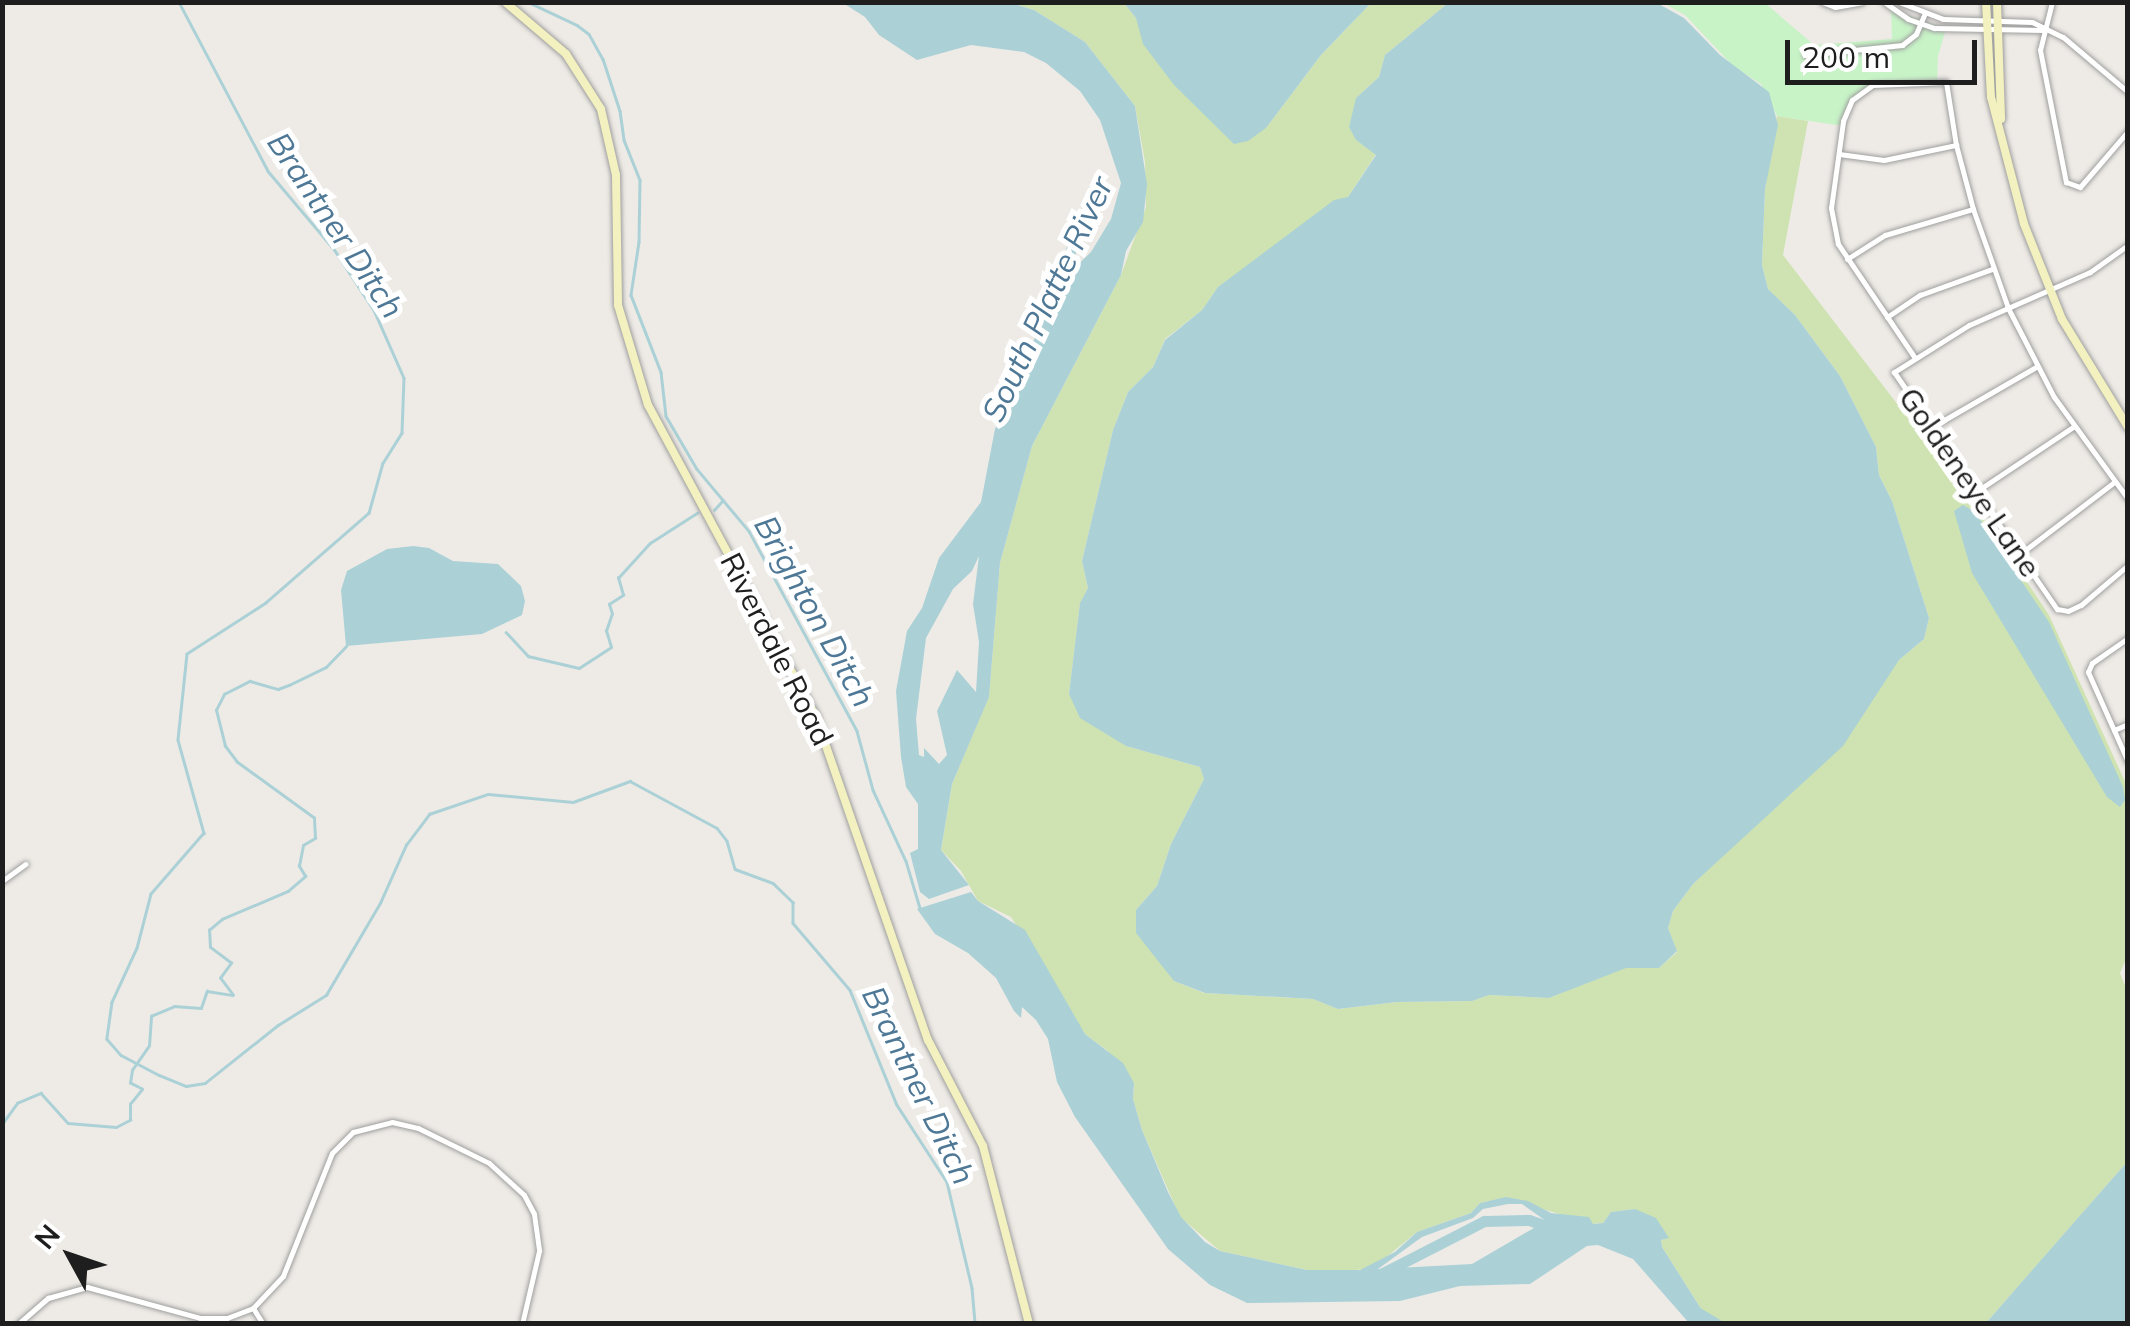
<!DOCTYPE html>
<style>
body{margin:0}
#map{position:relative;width:2130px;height:1326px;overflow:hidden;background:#eeebe6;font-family:Mulish,sans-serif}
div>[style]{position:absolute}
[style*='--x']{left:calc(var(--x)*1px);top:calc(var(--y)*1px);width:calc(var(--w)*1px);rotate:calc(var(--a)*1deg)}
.grass>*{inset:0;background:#cee3b1}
.park>*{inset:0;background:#c8f3c7}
.water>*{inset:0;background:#abd1d7}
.stream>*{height:2.5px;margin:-1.25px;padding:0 1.25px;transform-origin:1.25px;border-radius:1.25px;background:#abd1d7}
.river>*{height:11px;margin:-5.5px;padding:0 5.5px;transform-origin:5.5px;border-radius:5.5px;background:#abd1d7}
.roads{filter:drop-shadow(0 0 2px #9f9f9f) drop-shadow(0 0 2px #9f9f9f)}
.street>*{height:5px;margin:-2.5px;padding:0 2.5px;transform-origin:2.5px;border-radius:2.5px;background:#fff}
.secondary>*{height:8px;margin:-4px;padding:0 4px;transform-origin:4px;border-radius:4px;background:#f2f1bf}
span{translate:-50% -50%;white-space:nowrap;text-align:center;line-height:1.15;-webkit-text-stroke:10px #fff;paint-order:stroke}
.street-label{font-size:30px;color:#1e1e1e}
.water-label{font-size:32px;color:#4e7895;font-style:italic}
.frame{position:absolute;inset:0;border:5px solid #1e1e1e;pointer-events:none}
.north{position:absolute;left:20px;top:1206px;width:100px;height:100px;-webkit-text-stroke:8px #fff;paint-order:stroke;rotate:310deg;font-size:28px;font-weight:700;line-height:40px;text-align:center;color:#1e1e1e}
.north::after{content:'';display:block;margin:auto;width:35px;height:45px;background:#1e1e1e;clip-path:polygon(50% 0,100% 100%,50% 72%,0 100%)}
.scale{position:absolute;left:1785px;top:40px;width:192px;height:45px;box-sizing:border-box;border:5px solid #1e1e1e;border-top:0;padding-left:12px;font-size:30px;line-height:35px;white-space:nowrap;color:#1e1e1e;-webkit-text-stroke:8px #fff;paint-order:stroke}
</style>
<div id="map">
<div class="grass">
<div style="clip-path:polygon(1011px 3px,1124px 3px,1136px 18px,1266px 128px,1321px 55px,1371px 3px,1448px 3px,1385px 55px,1379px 77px,1356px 98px,1356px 140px,1376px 154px,1348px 197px,1218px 287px,1202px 310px,1165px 339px,1153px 367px,1128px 392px,1113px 430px,1082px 561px,1088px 588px,1080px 604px,1069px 694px,1126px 746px,1200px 767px,1204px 779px,1171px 844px,1157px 886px,1136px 910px,1174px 981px,1204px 993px,1313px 999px,1338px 1009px,1397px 1002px,1472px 1001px,1489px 995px,1549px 998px,1626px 967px,1659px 968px,1677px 952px,1668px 928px,1673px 911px,1693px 884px,1775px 806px,1899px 660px,1924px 639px,1929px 618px,1892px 501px,1879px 475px,1876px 447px,1840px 376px,1795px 315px,1768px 289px,1762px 265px,1765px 189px,1777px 116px,1808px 121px,1783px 255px,1983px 516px,2049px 615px,2127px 786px,2128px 955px,2120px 973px,2128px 993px,2127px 1162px,1986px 1323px,1710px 1323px,1662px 1247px,1661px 1240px,1668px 1238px,1635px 1209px,1611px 1212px,1603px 1223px,1592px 1224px,1588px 1217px,1574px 1218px,1503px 1198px,1480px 1203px,1471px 1213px,1417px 1232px,1373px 1268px,1347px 1271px,1307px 1270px,1220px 1251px,1180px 1217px,1142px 1130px,1133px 1099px,1134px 1083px,1108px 1051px,1085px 1034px,1011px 917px,978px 901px,961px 871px,941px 850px,952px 784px,989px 696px,1000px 563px,1032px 446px,1121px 275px,1146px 207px,1145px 162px,1135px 106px,1085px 42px,1034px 10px)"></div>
</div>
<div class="park">
<div style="clip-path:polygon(1663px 3px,1765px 3px,1814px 45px,1892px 39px,1891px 9px,1946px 29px,1938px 56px,1937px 82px,1873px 85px,1852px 100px,1843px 126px,1777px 116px,1761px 84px,1733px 66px,1685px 15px)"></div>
</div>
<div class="water">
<div style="clip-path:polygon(evenodd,925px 2px,1011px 3px,1034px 10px,1085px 42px,1135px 106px,1147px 184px,1143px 222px,1126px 251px,1121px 275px,1032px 446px,1000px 563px,989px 697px,952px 784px,941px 850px,969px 885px,929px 899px,920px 892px,910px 853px,918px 849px,918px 804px,906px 787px,901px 757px,896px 691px,907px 631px,922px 608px,939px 558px,981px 502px,995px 429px,1016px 390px,1072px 233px,1096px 187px,1101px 187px,1068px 274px,1091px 252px,1111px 219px,1121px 183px,1100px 120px,1080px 91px,1046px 63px,1024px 52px,971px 45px,917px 60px,879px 35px,865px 17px,843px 3px,925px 2px,979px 556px,973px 604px,979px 642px,976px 692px,957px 670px,937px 711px,947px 755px,939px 764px,924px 748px,924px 757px,919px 755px,916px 719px,926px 638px,953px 589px,972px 571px,979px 556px)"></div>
<div style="clip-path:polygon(1124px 3px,1371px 3px,1321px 55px,1266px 128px,1248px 141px,1234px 144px,1174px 85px,1143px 44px,1136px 18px)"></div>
<div style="clip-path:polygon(1448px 3px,1657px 3px,1684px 18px,1720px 55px,1769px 92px,1778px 125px,1765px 189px,1762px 265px,1768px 289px,1795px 315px,1840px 376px,1876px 447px,1879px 475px,1892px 501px,1929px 618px,1924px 639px,1899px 660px,1843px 746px,1693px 884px,1673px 911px,1668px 928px,1677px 951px,1659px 968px,1626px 968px,1549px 998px,1489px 995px,1472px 1001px,1397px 1002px,1338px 1009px,1313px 999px,1205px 993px,1174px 981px,1136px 933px,1136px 910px,1157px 886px,1171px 844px,1204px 779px,1200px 767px,1126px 746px,1080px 718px,1069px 694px,1080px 603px,1088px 588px,1082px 561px,1113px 430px,1128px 392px,1153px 367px,1165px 340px,1202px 310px,1218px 287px,1334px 200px,1348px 197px,1376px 155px,1356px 140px,1349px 127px,1356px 98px,1379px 77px,1385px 55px)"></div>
<div style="clip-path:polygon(1963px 505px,1975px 512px,2049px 622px,2123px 787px,2125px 800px,2120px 807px,2107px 797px,1972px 573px,1954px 511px)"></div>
<div style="clip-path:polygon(413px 546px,429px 548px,453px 561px,498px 564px,521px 586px,525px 601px,522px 615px,482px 634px,346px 646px,341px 590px,347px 571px,387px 549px)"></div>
<div style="clip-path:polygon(evenodd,971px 892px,978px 901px,1025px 930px,1085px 1034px,1123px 1063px,1134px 1083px,1133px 1099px,1142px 1130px,1168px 1192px,1181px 1217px,1205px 1242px,1220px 1251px,1307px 1270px,1360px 1270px,1395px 1252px,1417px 1232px,1471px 1213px,1480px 1203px,1506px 1197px,1528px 1201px,1551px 1213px,1589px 1217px,1593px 1224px,1603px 1223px,1611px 1212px,1635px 1209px,1656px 1218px,1669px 1238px,1661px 1240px,1662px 1247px,1710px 1323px,1689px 1323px,1633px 1259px,1598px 1245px,1587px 1246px,1530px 1284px,1460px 1286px,1400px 1301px,1247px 1303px,1210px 1285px,1168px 1249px,1075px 1117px,1057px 1082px,1048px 1039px,1036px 1020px,1022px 1007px,1021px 1018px,1014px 1011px,996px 978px,968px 953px,935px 934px,917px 909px,971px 892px,1508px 1204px,1522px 1204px,1546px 1221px,1472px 1264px,1378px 1269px,1422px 1237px,1473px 1218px,1483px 1209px,1508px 1204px)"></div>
<div style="clip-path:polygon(2127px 1162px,2127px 1323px,1986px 1323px,2055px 1244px)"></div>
</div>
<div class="stream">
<div style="--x:179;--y:2;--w:191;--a:62.2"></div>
<div style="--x:268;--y:171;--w:102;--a:49.8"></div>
<div style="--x:334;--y:249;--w:73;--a:56.7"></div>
<div style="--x:374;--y:310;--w:74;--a:66.2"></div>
<div style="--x:404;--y:378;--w:55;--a:92.1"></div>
<div style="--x:402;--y:433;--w:36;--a:122"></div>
<div style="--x:383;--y:463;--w:52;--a:105.6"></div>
<div style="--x:369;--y:513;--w:137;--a:138.9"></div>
<div style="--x:266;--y:603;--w:94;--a:147.2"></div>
<div style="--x:187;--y:654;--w:86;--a:96"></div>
<div style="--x:178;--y:740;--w:97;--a:74.4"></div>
<div style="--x:204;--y:833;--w:81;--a:131"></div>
<div style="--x:151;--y:894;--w:56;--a:104.5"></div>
<div style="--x:137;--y:948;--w:60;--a:114.8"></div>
<div style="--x:112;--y:1002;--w:37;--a:98"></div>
<div style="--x:107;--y:1039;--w:21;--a:49"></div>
<div style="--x:121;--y:1055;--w:43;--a:27.8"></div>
<div style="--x:159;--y:1075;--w:29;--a:22"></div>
<div style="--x:186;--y:1086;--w:19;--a:-9"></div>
<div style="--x:205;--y:1083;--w:93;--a:-38.5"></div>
<div style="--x:278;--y:1025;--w:57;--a:-32"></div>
<div style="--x:326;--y:995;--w:107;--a:-59.6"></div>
<div style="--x:380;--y:903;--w:64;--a:-65.9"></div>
<div style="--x:406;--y:845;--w:39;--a:-53"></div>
<div style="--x:429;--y:814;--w:62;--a:-18.7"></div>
<div style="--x:488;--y:794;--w:85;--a:5.4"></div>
<div style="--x:573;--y:802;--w:61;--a:-20.2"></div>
<div style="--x:630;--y:781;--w:99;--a:28.4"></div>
<div style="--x:717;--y:828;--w:16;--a:52"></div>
<div style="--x:727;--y:841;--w:29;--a:74"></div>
<div style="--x:735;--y:869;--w:40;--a:20.2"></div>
<div style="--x:773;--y:883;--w:28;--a:44"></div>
<div style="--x:793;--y:902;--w:21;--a:90"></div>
<div style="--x:793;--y:923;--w:88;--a:49.6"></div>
<div style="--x:850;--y:990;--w:124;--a:67.8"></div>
<div style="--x:897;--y:1105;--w:92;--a:57"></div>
<div style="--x:947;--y:1182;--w:109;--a:76.7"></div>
<div style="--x:972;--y:1288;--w:36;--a:85"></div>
<div style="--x:528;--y:2;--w:54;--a:25.1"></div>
<div style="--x:577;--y:25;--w:15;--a:37"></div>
<div style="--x:589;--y:34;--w:29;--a:61"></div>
<div style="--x:603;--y:59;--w:55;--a:71.9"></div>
<div style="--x:620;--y:111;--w:29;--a:82"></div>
<div style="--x:624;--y:140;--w:43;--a:68.2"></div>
<div style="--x:640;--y:180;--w:62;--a:90.9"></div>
<div style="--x:639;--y:242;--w:54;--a:98.6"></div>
<div style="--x:631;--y:295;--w:83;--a:68.7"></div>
<div style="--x:661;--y:372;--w:44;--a:83.5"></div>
<div style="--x:666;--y:416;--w:61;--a:59.7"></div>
<div style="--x:697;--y:469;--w:81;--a:50"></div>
<div style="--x:749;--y:531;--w:227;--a:61.6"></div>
<div style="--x:857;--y:731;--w:61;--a:74.8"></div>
<div style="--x:873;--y:790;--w:78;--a:65.1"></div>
<div style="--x:906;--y:861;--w:49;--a:73.4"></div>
<div style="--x:714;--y:510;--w:13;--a:-48"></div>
<div style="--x:506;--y:632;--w:33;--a:47"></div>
<div style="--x:528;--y:656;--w:52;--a:13.2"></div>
<div style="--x:579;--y:668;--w:38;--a:-33"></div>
<div style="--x:611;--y:647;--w:17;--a:-107"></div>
<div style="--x:606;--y:631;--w:18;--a:-71"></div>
<div style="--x:612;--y:614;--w:10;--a:-107"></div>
<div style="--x:609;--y:604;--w:17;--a:-33"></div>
<div style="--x:623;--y:595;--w:18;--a:-106"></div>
<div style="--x:618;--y:578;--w:47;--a:-47.6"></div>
<div style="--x:650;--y:543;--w:56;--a:-32.6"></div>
<div style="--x:2;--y:1124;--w:26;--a:-54"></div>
<div style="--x:17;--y:1103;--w:26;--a:-23"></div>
<div style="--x:41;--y:1093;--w:40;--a:48"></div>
<div style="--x:68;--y:1123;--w:48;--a:4.8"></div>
<div style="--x:116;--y:1127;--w:16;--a:-27"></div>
<div style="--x:130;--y:1120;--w:16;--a:-90"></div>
<div style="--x:130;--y:1104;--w:19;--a:-51"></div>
<div style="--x:142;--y:1089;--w:13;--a:-153"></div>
<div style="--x:130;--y:1083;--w:13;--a:-81"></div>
<div style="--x:132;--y:1070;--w:29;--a:-55"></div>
<div style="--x:149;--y:1046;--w:30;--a:-86"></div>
<div style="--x:151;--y:1016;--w:25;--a:-23"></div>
<div style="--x:174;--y:1006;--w:27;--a:4"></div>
<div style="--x:201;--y:1008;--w:18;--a:-71"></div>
<div style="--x:207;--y:991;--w:26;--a:9"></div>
<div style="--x:233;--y:995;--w:21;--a:-127"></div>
<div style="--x:220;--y:978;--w:19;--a:-54"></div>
<div style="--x:231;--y:963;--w:26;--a:-143"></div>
<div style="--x:210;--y:947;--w:17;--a:-93"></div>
<div style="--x:209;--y:930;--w:17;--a:-40"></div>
<div style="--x:222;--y:919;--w:72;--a:-23"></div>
<div style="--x:288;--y:891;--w:23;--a:-41"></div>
<div style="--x:305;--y:876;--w:12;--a:-121"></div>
<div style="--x:299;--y:866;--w:21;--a:-79"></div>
<div style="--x:303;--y:845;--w:14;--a:-30"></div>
<div style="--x:315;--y:838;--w:20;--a:-93"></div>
<div style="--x:314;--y:818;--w:95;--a:-144"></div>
<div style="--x:237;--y:762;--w:20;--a:-127"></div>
<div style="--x:225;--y:746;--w:37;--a:-104"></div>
<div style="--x:216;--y:710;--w:18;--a:-63"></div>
<div style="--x:224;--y:694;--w:29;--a:-27"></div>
<div style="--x:250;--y:681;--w:29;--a:16"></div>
<div style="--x:278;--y:689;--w:12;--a:-20"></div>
<div style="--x:289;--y:685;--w:41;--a:-25.9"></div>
<div style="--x:326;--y:667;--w:29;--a:-46"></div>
</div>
<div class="river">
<div style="--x:1375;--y:1277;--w:123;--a:-27.2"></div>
<div style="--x:1484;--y:1221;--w:45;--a:-1.3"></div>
<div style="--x:1529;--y:1220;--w:24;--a:19"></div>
<div style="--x:1695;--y:1311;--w:26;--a:31"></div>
</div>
<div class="roads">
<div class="street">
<div style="--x:1822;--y:2;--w:14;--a:21"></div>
<div style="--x:1835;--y:7;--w:27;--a:-10"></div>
<div style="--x:1884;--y:2;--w:29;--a:35"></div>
<div style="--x:1908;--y:19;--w:28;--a:19"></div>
<div style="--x:1934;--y:28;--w:109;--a:1.1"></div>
<div style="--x:1899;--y:2;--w:47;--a:21.1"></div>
<div style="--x:1943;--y:19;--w:89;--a:1.9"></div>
<div style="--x:2032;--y:22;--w:34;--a:26"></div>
<div style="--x:2063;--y:37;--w:85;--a:40.2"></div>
<div style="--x:2052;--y:2;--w:49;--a:104"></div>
<div style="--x:2040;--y:50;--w:135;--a:78.9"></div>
<div style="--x:2066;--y:182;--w:15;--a:20"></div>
<div style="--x:2080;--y:187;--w:74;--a:-49.4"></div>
<div style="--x:1805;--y:55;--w:98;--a:-5.9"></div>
<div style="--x:1902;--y:45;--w:18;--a:-38"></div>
<div style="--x:1916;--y:34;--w:21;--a:-67"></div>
<div style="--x:1839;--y:154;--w:45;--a:7.6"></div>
<div style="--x:1884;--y:160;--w:74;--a:-11.8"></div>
<div style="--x:2128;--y:245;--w:47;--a:144.6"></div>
<div style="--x:2090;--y:272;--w:132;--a:156.3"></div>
<div style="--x:1969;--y:325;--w:89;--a:147.9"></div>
<div style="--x:1894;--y:372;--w:288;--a:55.5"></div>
<div style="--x:2057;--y:609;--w:11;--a:10"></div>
<div style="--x:2068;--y:611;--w:14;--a:-25"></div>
<div style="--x:2081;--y:605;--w:62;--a:-40.4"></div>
<div style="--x:1847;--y:259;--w:45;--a:-32.3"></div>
<div style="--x:1885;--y:235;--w:92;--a:-16.5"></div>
<div style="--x:1887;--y:317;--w:40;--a:-34"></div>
<div style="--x:1920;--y:295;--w:77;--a:-19.9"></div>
<div style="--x:1915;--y:358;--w:138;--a:-124"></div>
<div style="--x:1838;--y:244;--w:37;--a:-101"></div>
<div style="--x:1831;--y:208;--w:88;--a:-82.1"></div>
<div style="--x:1843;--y:121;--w:23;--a:-67"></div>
<div style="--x:1852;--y:100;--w:26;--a:-36"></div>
<div style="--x:1873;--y:85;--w:73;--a:-2.4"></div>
<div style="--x:1946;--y:82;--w:64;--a:81"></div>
<div style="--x:1956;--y:145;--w:66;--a:75.1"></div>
<div style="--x:1973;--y:209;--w:105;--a:70.5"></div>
<div style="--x:2008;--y:308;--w:100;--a:62.7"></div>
<div style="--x:2054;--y:397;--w:126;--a:54"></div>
<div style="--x:1932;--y:427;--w:120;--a:-30"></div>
<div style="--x:1977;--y:491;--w:115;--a:-33.7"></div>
<div style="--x:2020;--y:554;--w:117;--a:-37.4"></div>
<div style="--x:2128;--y:638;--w:44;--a:145.2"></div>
<div style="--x:2092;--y:663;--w:10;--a:114"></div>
<div style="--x:2088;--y:672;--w:98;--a:66"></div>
<div style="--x:2114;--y:730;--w:15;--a:-23"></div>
<div style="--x:2;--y:881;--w:29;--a:-36"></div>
<div style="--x:253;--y:1308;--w:19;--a:58"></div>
<div style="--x:18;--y:1324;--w:40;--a:-41"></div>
<div style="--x:48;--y:1298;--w:41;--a:-15.8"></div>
<div style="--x:87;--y:1287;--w:117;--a:15.3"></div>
<div style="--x:200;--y:1318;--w:27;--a:0"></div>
<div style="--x:227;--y:1318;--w:28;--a:-21"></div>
<div style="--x:253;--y:1308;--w:44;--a:-46.8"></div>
<div style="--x:283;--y:1276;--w:132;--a:-68.3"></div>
<div style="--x:332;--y:1153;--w:30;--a:-45"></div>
<div style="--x:353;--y:1132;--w:40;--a:-14.4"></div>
<div style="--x:392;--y:1122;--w:27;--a:13"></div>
<div style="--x:418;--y:1128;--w:79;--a:26.2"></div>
<div style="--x:489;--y:1163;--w:47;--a:42.4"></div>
<div style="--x:524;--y:1195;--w:21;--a:62"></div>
<div style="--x:534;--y:1214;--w:37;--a:82"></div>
<div style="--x:539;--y:1251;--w:75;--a:103.1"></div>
</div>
<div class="secondary">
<div style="--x:505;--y:2;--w:80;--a:40.4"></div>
<div style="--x:566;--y:54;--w:65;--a:57.5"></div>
<div style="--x:601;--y:109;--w:68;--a:77.2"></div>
<div style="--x:616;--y:175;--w:130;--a:89.1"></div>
<div style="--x:618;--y:305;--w:104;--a:73.3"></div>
<div style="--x:648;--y:405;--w:354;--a:61.7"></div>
<div style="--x:816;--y:717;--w:342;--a:70.9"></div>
<div style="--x:928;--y:1040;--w:119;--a:62.6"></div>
<div style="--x:983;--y:1146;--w:184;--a:75.5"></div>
<div style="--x:1986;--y:2;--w:95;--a:87"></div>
<div style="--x:1991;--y:97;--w:131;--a:75.4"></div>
<div style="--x:2024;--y:224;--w:102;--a:68.2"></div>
<div style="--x:2062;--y:319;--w:127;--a:58.6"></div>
<div style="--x:1997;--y:2;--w:117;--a:88"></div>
</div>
</div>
<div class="street-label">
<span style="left:1970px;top:482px;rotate:55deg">Goldeneye Lane</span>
<span style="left:777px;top:649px;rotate:63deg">Riverdale Road</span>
</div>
<div class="water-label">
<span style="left:336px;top:225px;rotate:56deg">Brantner Ditch</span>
<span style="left:1047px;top:299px;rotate:-65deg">South Platte River</span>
<span style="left:815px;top:611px;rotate:61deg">Brighton Ditch</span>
<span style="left:919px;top:1085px;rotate:64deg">Brantner Ditch</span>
</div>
<div class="frame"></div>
<div class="north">N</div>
<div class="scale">200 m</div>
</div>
